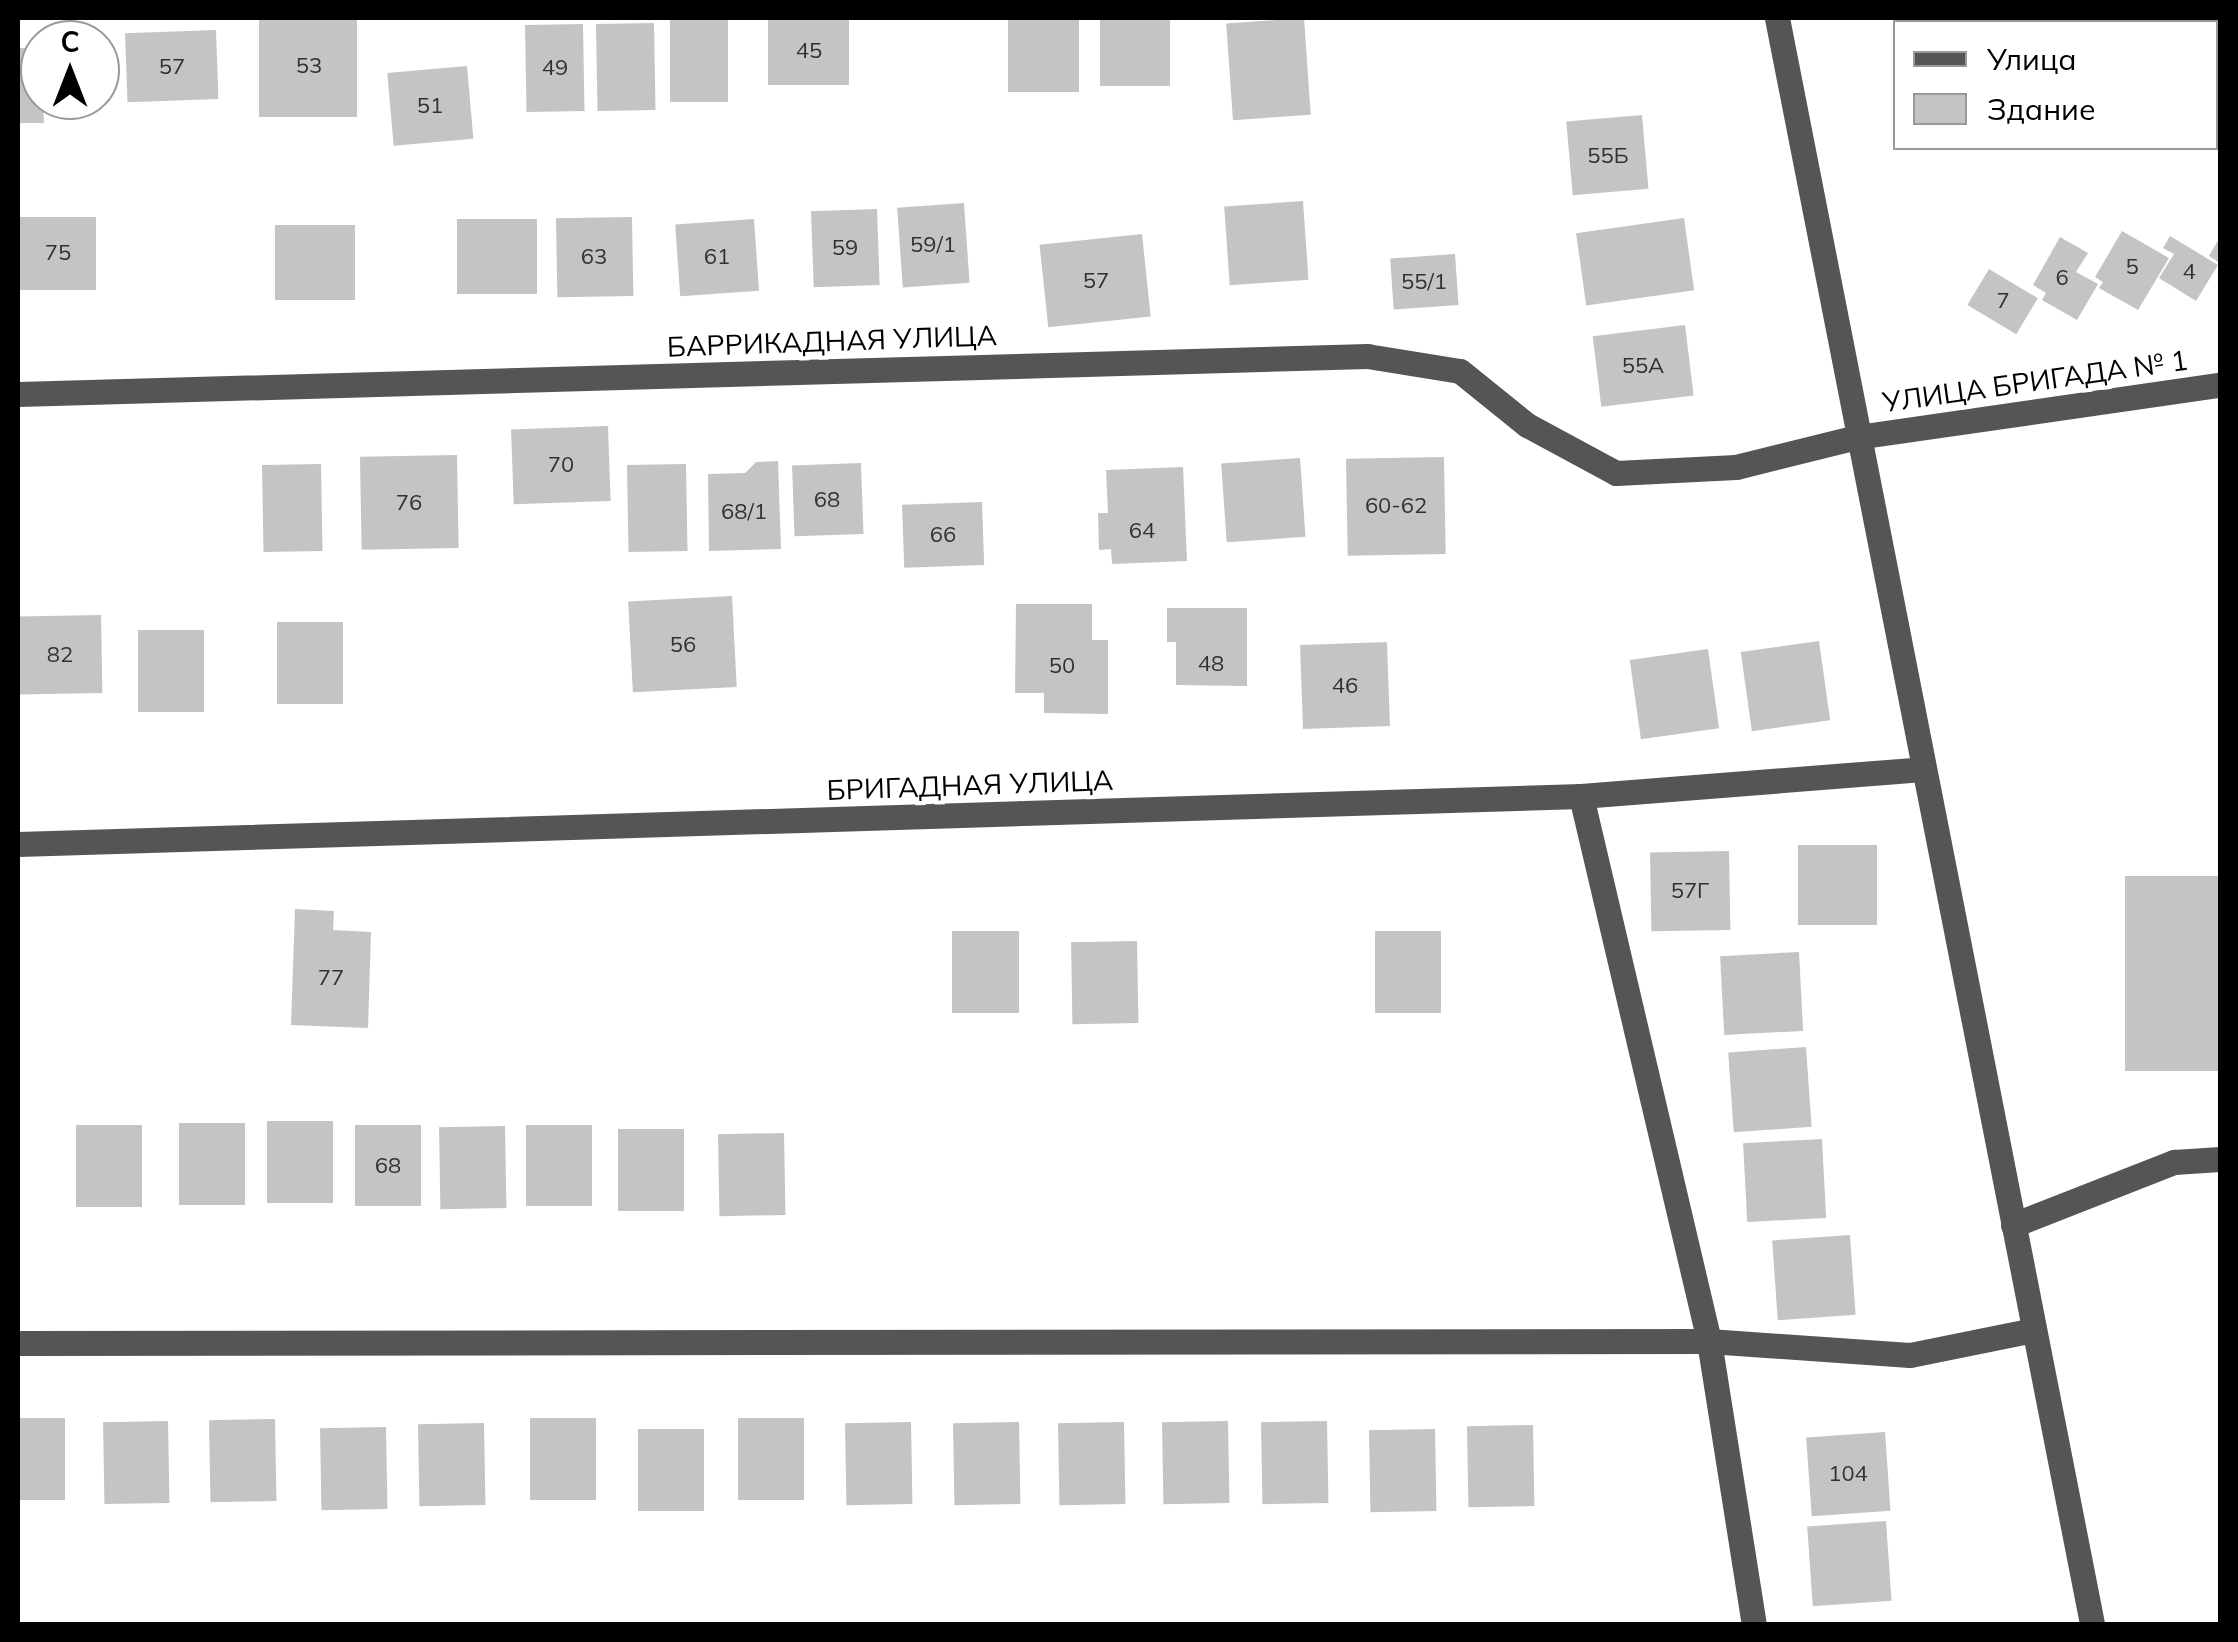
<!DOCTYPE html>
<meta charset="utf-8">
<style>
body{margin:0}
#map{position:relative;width:2238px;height:1642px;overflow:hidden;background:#fff;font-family:Mulish,sans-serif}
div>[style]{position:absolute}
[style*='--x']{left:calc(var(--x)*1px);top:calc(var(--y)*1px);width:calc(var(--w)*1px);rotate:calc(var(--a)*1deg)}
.building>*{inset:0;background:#c4c4c4;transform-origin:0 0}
.minor>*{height:25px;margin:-12.5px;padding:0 12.5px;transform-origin:12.5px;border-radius:12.5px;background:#555}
span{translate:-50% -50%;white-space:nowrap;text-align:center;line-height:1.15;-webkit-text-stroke:8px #fff;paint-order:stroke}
.number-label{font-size:22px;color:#313131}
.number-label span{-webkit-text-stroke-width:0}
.street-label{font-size:28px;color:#000}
.frame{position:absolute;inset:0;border:20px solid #000;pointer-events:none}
.legend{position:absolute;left:1893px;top:20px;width:325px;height:130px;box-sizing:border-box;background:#fff;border:2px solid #999;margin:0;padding:12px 18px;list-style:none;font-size:30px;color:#000}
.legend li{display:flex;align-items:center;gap:20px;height:50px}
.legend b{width:50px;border:2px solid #999}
.north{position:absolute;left:20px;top:20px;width:100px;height:100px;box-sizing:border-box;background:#fff;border:2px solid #999;border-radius:50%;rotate:0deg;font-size:28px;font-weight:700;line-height:40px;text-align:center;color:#000}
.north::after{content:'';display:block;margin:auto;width:35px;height:45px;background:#000;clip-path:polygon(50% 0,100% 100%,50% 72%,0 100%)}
</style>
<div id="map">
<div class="building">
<div style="left:259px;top:18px;width:98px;height:99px"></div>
<div style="left:670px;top:18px;width:58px;height:84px"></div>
<div style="left:768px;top:18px;width:81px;height:67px"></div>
<div style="left:1008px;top:18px;width:71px;height:74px"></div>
<div style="left:1100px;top:18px;width:70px;height:68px"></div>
<div style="left:1304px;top:18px;width:97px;height:78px;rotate:86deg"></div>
<div style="left:654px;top:23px;width:87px;height:58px;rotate:89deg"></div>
<div style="left:583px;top:24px;width:87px;height:58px;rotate:89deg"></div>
<div style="left:216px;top:30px;width:69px;height:91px;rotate:88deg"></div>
<div style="clip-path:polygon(2216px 40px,2220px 44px,2220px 82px,2216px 89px)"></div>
<div style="clip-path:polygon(18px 48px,40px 48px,44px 123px,18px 123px)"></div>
<div style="left:467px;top:66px;width:73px;height:80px;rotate:85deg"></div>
<div style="left:1642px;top:115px;width:74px;height:76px;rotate:85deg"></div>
<div style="left:1303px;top:201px;width:79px;height:79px;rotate:86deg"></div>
<div style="left:964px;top:203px;width:80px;height:67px;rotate:86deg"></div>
<div style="left:877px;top:209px;width:76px;height:66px;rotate:88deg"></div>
<div style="left:19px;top:217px;width:77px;height:73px"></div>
<div style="left:632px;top:217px;width:79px;height:76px;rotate:89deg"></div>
<div style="left:1684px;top:218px;width:73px;height:109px;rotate:82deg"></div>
<div style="left:457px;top:219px;width:80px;height:75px"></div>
<div style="left:754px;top:219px;width:72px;height:79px;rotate:86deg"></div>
<div style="left:275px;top:225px;width:80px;height:75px"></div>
<div style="clip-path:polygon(2122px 231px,2169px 258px,2138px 310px,2099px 288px,2103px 282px,2095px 277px)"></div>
<div style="left:1142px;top:234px;width:83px;height:103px;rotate:84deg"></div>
<div style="clip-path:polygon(2170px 236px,2218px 265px,2196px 301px,2159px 278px,2174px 254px,2163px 248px)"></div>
<div style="clip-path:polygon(2060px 237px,2088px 253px,2076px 272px,2098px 284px,2077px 320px,2042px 300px,2046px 293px,2033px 285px)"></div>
<div style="clip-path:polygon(2220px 237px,2220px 263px,2209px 256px)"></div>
<div style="left:1455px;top:254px;width:51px;height:65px;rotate:86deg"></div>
<div style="left:1989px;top:269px;width:57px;height:42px;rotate:31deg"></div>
<div style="left:1685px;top:325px;width:71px;height:93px;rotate:83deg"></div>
<div style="left:608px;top:426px;width:75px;height:97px;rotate:88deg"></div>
<div style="left:457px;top:455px;width:93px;height:97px;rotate:89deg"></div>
<div style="left:1444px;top:457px;width:97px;height:98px;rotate:89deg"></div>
<div style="left:1300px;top:458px;width:79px;height:79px;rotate:86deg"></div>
<div style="clip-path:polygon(778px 461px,781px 549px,709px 551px,708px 474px,745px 473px,756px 462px)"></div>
<div style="left:861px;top:463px;width:71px;height:69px;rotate:88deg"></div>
<div style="left:321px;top:464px;width:87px;height:59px;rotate:89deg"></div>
<div style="left:686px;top:464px;width:87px;height:59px;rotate:89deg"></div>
<div style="clip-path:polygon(1183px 467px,1187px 561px,1112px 564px,1111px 549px,1099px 550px,1098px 513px,1108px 513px,1106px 470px)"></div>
<div style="left:982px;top:502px;width:63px;height:80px;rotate:88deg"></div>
<div style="left:732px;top:596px;width:91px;height:104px;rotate:87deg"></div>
<div style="clip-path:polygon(1016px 604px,1092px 604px,1092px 640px,1108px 640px,1108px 714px,1044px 713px,1044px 693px,1015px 693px)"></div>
<div style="clip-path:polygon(1167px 608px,1247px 608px,1247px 686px,1176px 685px,1176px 642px,1167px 642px)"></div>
<div style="left:101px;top:615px;width:78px;height:83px;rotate:89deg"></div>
<div style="left:343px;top:622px;width:82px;height:66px;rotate:90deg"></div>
<div style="left:204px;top:630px;width:82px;height:66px;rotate:90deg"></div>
<div style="left:1819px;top:641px;width:80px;height:79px;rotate:82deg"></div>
<div style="left:1387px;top:642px;width:84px;height:87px;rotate:88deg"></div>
<div style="left:1708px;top:649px;width:80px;height:79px;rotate:82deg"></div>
<div style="left:1877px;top:845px;width:80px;height:79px;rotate:90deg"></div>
<div style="left:1729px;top:851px;width:79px;height:79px;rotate:89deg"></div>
<div style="left:2220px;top:876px;width:195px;height:95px;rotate:90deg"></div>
<div style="clip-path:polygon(295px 909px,334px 911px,333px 930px,371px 932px,368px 1028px,291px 1025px)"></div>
<div style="left:952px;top:931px;width:67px;height:82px"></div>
<div style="left:1375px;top:931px;width:66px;height:82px"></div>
<div style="left:1137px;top:941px;width:82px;height:66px;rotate:89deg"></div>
<div style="left:1799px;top:952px;width:79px;height:79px;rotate:87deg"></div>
<div style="left:1806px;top:1047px;width:80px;height:78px;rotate:86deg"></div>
<div style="left:267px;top:1121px;width:66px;height:82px"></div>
<div style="left:179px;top:1123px;width:66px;height:82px"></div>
<div style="left:76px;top:1125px;width:66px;height:82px"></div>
<div style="left:355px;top:1125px;width:66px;height:81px"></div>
<div style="left:526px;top:1125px;width:66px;height:81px"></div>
<div style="left:505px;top:1126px;width:82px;height:66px;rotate:89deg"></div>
<div style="left:684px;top:1129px;width:82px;height:66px;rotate:90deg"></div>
<div style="left:784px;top:1133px;width:82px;height:66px;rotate:89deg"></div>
<div style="left:1822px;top:1139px;width:79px;height:79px;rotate:87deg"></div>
<div style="left:1850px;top:1235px;width:80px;height:78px;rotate:86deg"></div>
<div style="left:18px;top:1418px;width:47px;height:82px"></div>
<div style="left:596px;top:1418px;width:82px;height:66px;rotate:90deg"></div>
<div style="left:738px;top:1418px;width:66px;height:82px"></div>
<div style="left:275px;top:1419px;width:82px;height:66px;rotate:89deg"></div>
<div style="left:168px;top:1421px;width:82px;height:65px;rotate:89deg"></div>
<div style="left:1228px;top:1421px;width:82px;height:66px;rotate:89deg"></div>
<div style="left:1327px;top:1421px;width:82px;height:66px;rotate:89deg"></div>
<div style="left:911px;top:1422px;width:82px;height:66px;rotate:89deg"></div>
<div style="left:1019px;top:1422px;width:82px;height:66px;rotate:89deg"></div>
<div style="left:1124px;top:1422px;width:82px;height:66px;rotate:89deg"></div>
<div style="left:484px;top:1423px;width:82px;height:66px;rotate:89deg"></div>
<div style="left:1533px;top:1425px;width:81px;height:66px;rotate:89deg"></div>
<div style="left:386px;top:1427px;width:82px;height:66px;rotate:89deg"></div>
<div style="left:704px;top:1429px;width:82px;height:66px;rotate:90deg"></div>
<div style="left:1435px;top:1429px;width:82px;height:66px;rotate:89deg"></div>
<div style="left:1885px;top:1432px;width:79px;height:79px;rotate:86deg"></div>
<div style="left:1886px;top:1521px;width:80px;height:79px;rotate:86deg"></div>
</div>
<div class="minor">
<div style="--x:1777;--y:18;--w:1637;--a:78.9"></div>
<div style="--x:18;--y:394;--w:1350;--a:-1.61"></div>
<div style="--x:1367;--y:356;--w:94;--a:9.2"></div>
<div style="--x:1460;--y:371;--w:86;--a:38.9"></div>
<div style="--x:1527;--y:425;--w:101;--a:28.3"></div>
<div style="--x:1616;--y:473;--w:120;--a:-2.9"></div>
<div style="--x:1736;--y:467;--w:125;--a:-13.9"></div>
<div style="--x:1857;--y:437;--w:367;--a:-8.2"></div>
<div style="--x:1581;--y:796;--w:560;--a:76.78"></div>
<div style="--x:1709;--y:1341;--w:287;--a:81"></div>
<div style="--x:18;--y:844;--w:1564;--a:-1.76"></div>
<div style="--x:1581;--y:796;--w:343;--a:-4.5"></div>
<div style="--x:2013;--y:1225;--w:173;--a:-21.4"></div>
<div style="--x:2174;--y:1162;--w:46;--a:-3.7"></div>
<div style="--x:18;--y:1343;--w:1691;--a:-0.07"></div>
<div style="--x:1709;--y:1341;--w:201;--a:4"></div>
<div style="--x:1910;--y:1355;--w:126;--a:-11.4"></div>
</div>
<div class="number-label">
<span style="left:809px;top:51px">45</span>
<span style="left:309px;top:66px">53</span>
<span style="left:172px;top:67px">57</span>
<span style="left:555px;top:68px">49</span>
<span style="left:430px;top:106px">51</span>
<span style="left:1608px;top:156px">55Б</span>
<span style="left:933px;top:245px">59/1</span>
<span style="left:845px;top:248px">59</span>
<span style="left:58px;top:253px">75</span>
<span style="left:594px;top:257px">63</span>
<span style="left:717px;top:257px">61</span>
<span style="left:2132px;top:267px">5</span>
<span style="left:2189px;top:272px">4</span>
<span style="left:2062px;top:278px">6</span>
<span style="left:1096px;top:281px">57</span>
<span style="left:1424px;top:282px">55/1</span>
<span style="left:2003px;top:301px">7</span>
<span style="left:1643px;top:366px">55А</span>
<span style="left:561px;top:465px">70</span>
<span style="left:827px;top:500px">68</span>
<span style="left:409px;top:503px">76</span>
<span style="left:1396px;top:506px">60-62</span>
<span style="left:744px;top:512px">68/1</span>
<span style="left:1142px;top:531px">64</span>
<span style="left:943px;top:535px">66</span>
<span style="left:683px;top:645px">56</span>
<span style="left:60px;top:655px">82</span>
<span style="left:1211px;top:664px">48</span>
<span style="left:1062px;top:666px">50</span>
<span style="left:1345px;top:686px">46</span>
<span style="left:1690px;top:891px">57Г</span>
<span style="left:331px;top:978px">77</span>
<span style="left:388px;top:1166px">68</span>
<span style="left:1848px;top:1474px">104</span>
</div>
<div class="street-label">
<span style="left:832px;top:341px;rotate:-2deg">БАРРИКАДНАЯ УЛИЦА</span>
<span style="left:2035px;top:381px;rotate:-8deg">УЛИЦА БРИГАДА № 1</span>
<span style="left:970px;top:785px;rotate:-2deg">БРИГАДНАЯ УЛИЦА</span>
</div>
<div class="frame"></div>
<ul class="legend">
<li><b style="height:12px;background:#555"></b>Улица</li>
<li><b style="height:28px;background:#c4c4c4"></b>Здание</li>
</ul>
<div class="north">С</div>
</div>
